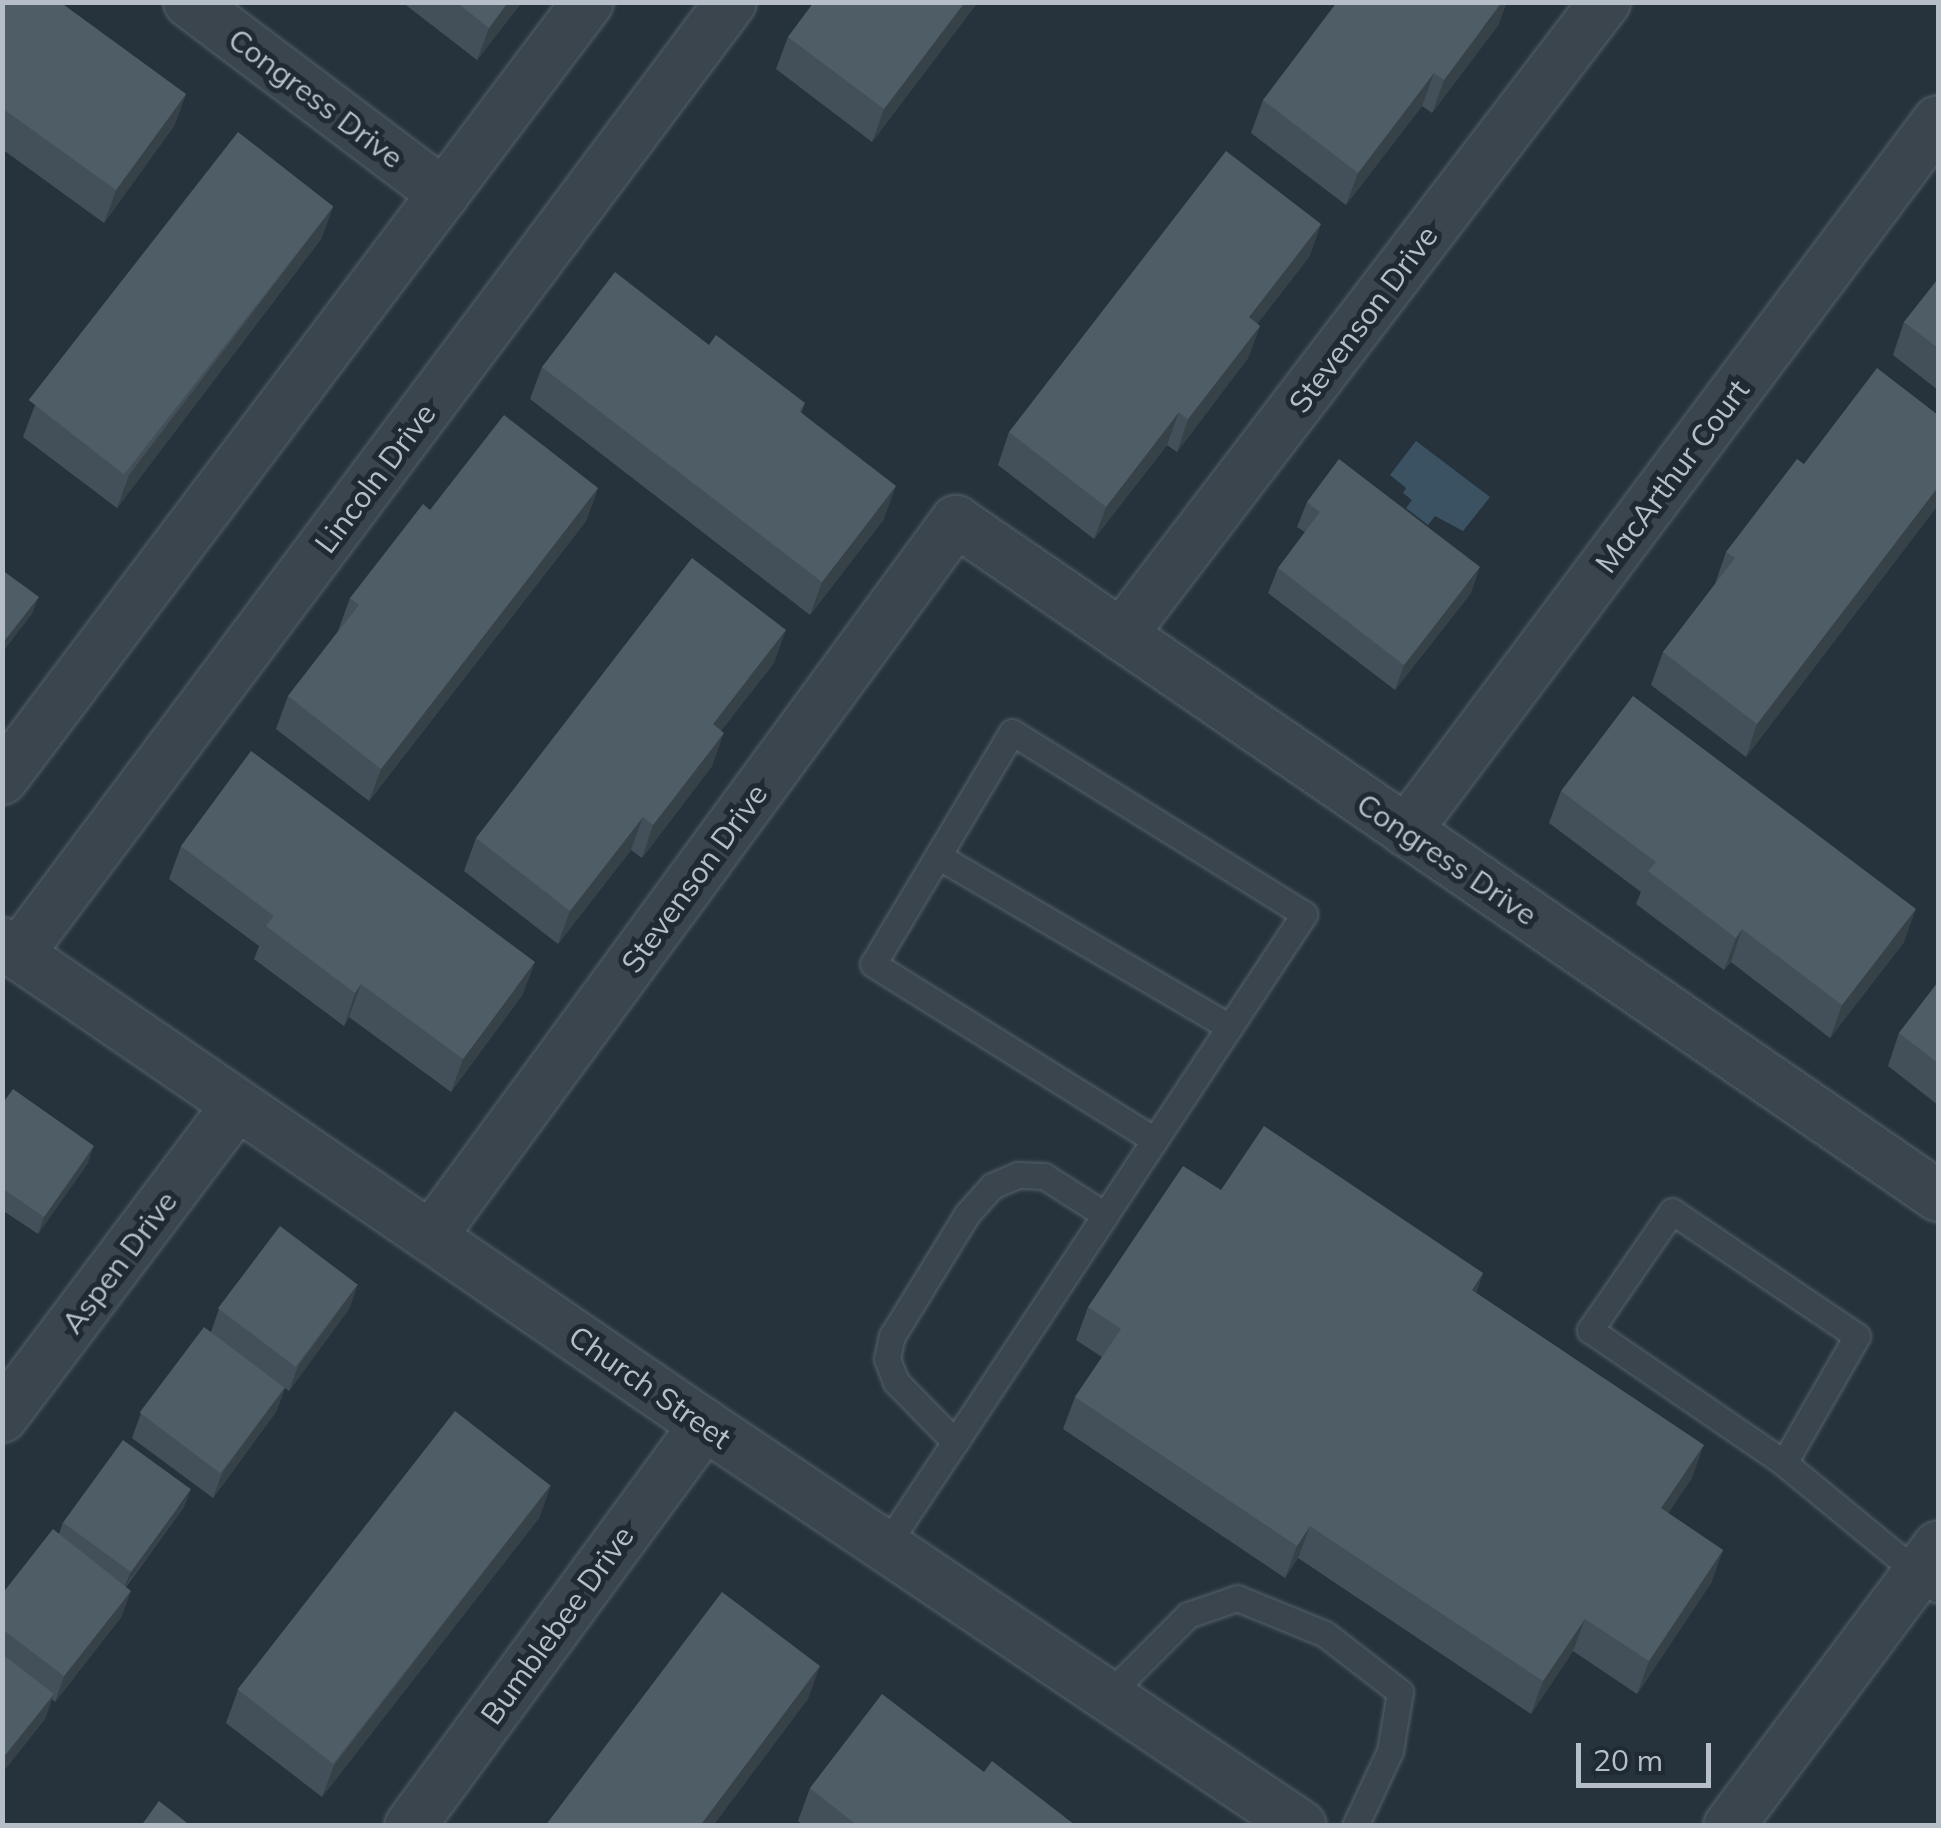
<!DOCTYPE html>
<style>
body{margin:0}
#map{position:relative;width:1941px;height:1828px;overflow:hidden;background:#26333d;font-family:Mulish,sans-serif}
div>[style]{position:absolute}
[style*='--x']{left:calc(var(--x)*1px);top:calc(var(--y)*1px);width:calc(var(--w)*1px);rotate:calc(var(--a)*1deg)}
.water>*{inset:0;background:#3b5263}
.roads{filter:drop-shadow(0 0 2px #58626b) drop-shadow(0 0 2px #58626b)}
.lane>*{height:25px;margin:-12.5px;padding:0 12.5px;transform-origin:12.5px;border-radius:12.5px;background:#3a454d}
.street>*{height:50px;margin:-25px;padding:0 25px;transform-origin:25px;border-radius:25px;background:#3a454d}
.wall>*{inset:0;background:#445059}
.shaded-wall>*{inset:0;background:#374148}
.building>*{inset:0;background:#4f5d67;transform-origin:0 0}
span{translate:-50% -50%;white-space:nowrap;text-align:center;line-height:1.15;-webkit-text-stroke:10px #1f2a32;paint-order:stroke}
.street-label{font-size:30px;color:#b6bfc8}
.frame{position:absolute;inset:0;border:5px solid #b6bfc8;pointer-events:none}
.scale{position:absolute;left:1576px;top:1743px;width:135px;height:45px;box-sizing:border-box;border:5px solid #b6bfc8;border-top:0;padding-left:12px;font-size:30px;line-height:35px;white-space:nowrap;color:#b6bfc8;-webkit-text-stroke:8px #1f2a32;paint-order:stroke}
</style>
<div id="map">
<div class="water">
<div style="clip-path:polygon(1416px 441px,1490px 497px,1463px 531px,1435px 516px,1428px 525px,1406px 508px,1412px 500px,1403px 493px,1406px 488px,1390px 475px)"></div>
</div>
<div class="roads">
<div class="lane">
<div style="--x:938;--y:856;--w:338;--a:30.4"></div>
<div style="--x:955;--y:1442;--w:84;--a:-134.5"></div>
<div style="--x:896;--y:1382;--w:25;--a:-111"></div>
<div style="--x:887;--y:1359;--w:24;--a:-78"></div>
<div style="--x:892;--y:1336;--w:143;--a:-58.4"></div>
<div style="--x:967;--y:1214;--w:38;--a:-48"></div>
<div style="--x:992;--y:1186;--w:28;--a:-23"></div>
<div style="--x:1018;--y:1175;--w:26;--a:2"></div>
<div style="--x:1044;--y:1176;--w:72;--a:32.6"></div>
<div style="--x:1784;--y:1463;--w:146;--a:-60.1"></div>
<div style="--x:1857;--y:1336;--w:223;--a:-146"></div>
<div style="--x:1672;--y:1211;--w:145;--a:124.6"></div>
<div style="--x:1590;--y:1330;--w:235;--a:34.4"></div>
<div style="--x:1784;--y:1463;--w:200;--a:39.5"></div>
<div style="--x:885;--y:1547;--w:126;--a:-56.3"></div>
<div style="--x:955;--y:1442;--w:272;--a:-56.5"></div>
<div style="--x:1105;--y:1215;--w:361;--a:-56.5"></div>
<div style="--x:1304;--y:914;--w:344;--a:-148.1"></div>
<div style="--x:1012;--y:732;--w:270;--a:120.9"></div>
<div style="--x:873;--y:964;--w:332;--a:32"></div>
<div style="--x:1107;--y:1696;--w:115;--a:-45"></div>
<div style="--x:1188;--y:1615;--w:52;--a:-19.1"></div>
<div style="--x:1237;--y:1598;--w:95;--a:22.2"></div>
<div style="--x:1325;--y:1634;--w:95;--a:37.7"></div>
<div style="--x:1400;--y:1692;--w:60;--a:99.6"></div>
<div style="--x:1390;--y:1751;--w:83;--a:115"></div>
</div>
<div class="street">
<div style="--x:189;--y:2;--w:319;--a:37"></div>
<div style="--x:1121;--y:635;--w:797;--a:-52.6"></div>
<div style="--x:2;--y:779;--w:973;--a:-52.98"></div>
<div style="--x:1406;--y:831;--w:887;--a:-53.16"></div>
<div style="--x:2;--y:943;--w:852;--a:34.44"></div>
<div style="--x:705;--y:1425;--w:718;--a:33.93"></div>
<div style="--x:18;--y:954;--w:1189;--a:-53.17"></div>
<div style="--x:432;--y:1235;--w:886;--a:-53.73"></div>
<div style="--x:956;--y:521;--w:1192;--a:34.5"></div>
<div style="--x:2;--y:1417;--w:389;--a:-53"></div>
<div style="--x:410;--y:1826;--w:498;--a:-53.7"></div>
<div style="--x:1729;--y:1826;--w:349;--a:-53.2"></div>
</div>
</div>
<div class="wall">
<div style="clip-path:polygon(2px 2px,186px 94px,174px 126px,104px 223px,2px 149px)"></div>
<div style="clip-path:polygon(402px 2px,522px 2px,477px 60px)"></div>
<div style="clip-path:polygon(814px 2px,978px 2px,872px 142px,776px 69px,788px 37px)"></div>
<div style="clip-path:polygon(1499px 24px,1432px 113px,1422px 106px,1346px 205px,1251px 133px,1263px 100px)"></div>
<div style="clip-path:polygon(333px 207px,321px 239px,117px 508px,23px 437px,35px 405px)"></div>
<div style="clip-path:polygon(1321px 224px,1309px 257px,1257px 324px,1260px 326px,1248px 358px,1177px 452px,1167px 445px,1094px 539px,998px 465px,1009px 432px)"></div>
<div style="clip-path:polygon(1938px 279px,1938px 390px,1893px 355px,1904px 322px)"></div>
<div style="clip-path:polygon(709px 345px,805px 403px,801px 413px,884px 519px,810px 615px,530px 399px,542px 367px)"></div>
<div style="clip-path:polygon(1938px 415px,1938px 505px,1746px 757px,1651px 685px,1663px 652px,1715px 584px,1726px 552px,1804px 464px)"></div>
<div style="clip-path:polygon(598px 488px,586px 521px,369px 801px,276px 729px,288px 696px,338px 631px,350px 598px,430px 510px)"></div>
<div style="clip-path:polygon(1307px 502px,1471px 593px,1395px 690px,1268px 593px,1278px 568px,1305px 532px,1297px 527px)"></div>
<div style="clip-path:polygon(774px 663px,721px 730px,712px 766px,642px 858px,631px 850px,558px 944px,464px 871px,476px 838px)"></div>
<div style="clip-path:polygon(1561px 791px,1904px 942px,1830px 1038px,1731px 962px,1724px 970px,1636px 904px,1641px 892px,1549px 823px)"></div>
<div style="clip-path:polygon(181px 846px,523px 994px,451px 1092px,349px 1017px,344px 1026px,254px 959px,259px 946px,169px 879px)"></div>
<div style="clip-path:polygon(1938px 982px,1938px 1105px,1888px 1066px,1899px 1033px)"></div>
<div style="clip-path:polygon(2px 1104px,88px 1163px,38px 1234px,2px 1210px)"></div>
<div style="clip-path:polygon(1221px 1190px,1483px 1273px,1476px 1293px,1692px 1478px,1668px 1513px,1723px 1550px,1711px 1583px,1637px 1694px,1573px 1651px,1531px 1714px,1298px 1558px,1285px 1578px,1063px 1429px,1075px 1397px,1102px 1357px,1076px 1340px,1088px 1307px)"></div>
<div style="clip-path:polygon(358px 1284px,349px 1309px,289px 1391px,285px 1388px,276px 1412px,213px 1498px,132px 1438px,141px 1413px,211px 1332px,219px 1309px)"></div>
<div style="clip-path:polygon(551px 1485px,539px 1518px,322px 1797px,226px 1723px,238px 1690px)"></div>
<div style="clip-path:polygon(184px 1507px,126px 1587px,122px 1616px,55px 1702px,52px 1699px,45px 1719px,2px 1773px,2px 1594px,59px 1534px,63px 1522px)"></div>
<div style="clip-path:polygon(984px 1772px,1074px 1826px,804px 1826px,798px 1821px,810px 1788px)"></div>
</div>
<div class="shaded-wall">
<div style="clip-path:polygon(508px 2px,522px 2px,477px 60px,489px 28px)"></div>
<div style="clip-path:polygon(965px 2px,978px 2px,872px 142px,884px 109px)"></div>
<div style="clip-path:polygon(1502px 2px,1507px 2px,1499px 24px,1432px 113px,1444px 80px)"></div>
<div style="clip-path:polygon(1434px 73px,1422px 106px,1346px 205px,1358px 173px)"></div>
<div style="clip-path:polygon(186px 94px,174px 126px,104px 223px,116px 190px)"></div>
<div style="clip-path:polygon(333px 207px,321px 239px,117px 508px,129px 475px)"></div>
<div style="clip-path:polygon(1321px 224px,1309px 257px,1237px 350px,1249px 317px)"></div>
<div style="clip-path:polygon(1260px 326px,1248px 358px,1177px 452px,1188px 419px)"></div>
<div style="clip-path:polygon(1179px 412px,1167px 445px,1094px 539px,1106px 507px)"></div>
<div style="clip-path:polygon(896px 486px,884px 519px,810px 615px,822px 582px)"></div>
<div style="clip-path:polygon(1938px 487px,1938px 505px,1746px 757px,1757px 724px)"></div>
<div style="clip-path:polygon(598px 488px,586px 521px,369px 801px,381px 769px)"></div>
<div style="clip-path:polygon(1480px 567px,1471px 593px,1395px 690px,1404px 665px)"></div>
<div style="clip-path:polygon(39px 597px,32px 614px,2px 653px,2px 644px)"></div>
<div style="clip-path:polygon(786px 630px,774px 663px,701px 757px,713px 724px)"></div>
<div style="clip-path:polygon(724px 733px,712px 766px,642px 858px,653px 825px)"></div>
<div style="clip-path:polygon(643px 817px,631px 850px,558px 944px,570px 911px)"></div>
<div style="clip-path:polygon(1916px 909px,1904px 942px,1830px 1038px,1842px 1005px)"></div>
<div style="clip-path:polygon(1742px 929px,1731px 962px,1724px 970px,1736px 938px)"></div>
<div style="clip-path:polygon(535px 962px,523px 994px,451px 1092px,463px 1059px)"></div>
<div style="clip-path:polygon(361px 984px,349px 1017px,344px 1026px,355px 993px)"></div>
<div style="clip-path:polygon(94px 1146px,88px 1163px,38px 1234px,44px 1217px)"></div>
<div style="clip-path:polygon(1483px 1273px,1471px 1306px,1472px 1290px)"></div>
<div style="clip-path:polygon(358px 1284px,349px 1309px,289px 1391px,298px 1366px)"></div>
<div style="clip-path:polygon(285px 1387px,276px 1412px,213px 1498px,222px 1473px)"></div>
<div style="clip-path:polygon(1704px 1445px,1692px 1478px,1649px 1541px,1661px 1508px)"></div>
<div style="clip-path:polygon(551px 1485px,539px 1518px,322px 1797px,334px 1765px)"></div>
<div style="clip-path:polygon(191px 1490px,184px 1507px,124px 1588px,131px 1571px)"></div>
<div style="clip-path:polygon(1310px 1526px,1298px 1558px,1285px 1578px,1297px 1546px)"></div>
<div style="clip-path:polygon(1723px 1550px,1711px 1583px,1637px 1694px,1649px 1661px)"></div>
<div style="clip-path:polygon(131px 1591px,122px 1616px,55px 1702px,64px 1676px)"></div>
<div style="clip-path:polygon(1585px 1619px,1573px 1651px,1531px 1714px,1543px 1681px)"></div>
<div style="clip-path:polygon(820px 1666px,808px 1699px,713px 1826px,700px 1826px)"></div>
<div style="clip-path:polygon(54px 1694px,45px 1719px,2px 1773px,2px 1759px)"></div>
</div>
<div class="building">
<div style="clip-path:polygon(2px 2px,60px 2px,186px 94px,116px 190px,2px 108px)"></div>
<div style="clip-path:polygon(456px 2px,508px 2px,489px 28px)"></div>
<div style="clip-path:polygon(814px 2px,965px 2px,884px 109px,788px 37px)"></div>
<div style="clip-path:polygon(1337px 2px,1502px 2px,1444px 80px,1434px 73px,1358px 173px,1263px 100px)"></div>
<div style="left:238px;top:132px;width:121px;height:340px;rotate:38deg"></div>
<div style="clip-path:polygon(1226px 151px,1321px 224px,1249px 317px,1260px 326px,1188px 419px,1179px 412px,1106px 507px,1009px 432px)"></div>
<div style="clip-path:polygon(615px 272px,709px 345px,716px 335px,805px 403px,799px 411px,896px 486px,822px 582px,542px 367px)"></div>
<div style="clip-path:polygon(1938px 279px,1938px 348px,1904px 322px)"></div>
<div style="clip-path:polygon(1877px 368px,1938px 415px,1938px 487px,1757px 724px,1663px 652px,1735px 558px,1726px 552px,1797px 459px,1804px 464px)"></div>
<div style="clip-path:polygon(504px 415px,598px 488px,381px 769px,288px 696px,359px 605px,350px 598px,423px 504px,430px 510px)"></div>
<div style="clip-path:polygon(1339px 459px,1480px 567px,1404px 665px,1278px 568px,1320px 512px,1307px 502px)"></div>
<div style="clip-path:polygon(692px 558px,786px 630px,713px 724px,724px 733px,653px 825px,643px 817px,570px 911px,476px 838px)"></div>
<div style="clip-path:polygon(2px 570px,39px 597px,2px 644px)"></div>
<div style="clip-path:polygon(1633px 696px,1916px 909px,1842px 1005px,1742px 929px,1736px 938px,1648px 871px,1656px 862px,1561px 791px)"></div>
<div style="clip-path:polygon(251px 751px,535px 962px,463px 1059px,361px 984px,355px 993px,266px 926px,274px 916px,181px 846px)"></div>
<div style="clip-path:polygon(1938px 982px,1938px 1063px,1899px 1033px)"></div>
<div style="clip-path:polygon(13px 1089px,94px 1146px,44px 1217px,2px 1188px,2px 1104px)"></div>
<div style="clip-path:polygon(1264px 1126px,1483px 1273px,1472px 1290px,1704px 1445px,1661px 1508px,1723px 1550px,1649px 1661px,1585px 1619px,1543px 1681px,1310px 1526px,1297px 1546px,1075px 1397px,1121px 1329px,1088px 1307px,1183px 1166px,1221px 1190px)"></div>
<div style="left:280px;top:1226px;width:97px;height:103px;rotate:37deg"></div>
<div style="left:204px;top:1327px;width:101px;height:107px;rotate:37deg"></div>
<div style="left:455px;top:1411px;width:121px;height:353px;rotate:38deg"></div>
<div style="left:123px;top:1440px;width:84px;height:102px;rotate:36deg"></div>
<div style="clip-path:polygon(53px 1529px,131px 1591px,64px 1676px,2px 1629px,2px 1594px)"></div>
<div style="clip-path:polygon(722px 1592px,820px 1666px,700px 1826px,545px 1826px)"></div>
<div style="clip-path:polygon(2px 1654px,54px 1694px,2px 1759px)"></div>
<div style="clip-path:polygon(882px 1694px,984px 1772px,992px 1761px,1075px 1825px,858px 1826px,810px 1788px)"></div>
<div style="clip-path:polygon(159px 1801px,191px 1826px,141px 1826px)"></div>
</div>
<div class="street-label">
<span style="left:316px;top:98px;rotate:37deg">Congress Drive</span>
<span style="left:1363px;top:319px;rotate:-53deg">Stevenson Drive</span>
<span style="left:1672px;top:476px;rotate:-53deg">MacArthur Court</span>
<span style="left:375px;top:478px;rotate:-53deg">Lincoln Drive</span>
<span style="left:1447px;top:859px;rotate:34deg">Congress Drive</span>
<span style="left:694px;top:878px;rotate:-54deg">Stevenson Drive</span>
<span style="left:119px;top:1262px;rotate:-53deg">Aspen Drive</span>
<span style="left:650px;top:1387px;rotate:35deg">Church Street</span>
<span style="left:557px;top:1625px;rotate:-54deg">Bumblebee Drive</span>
</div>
<div class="frame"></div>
<div class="scale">20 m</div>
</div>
